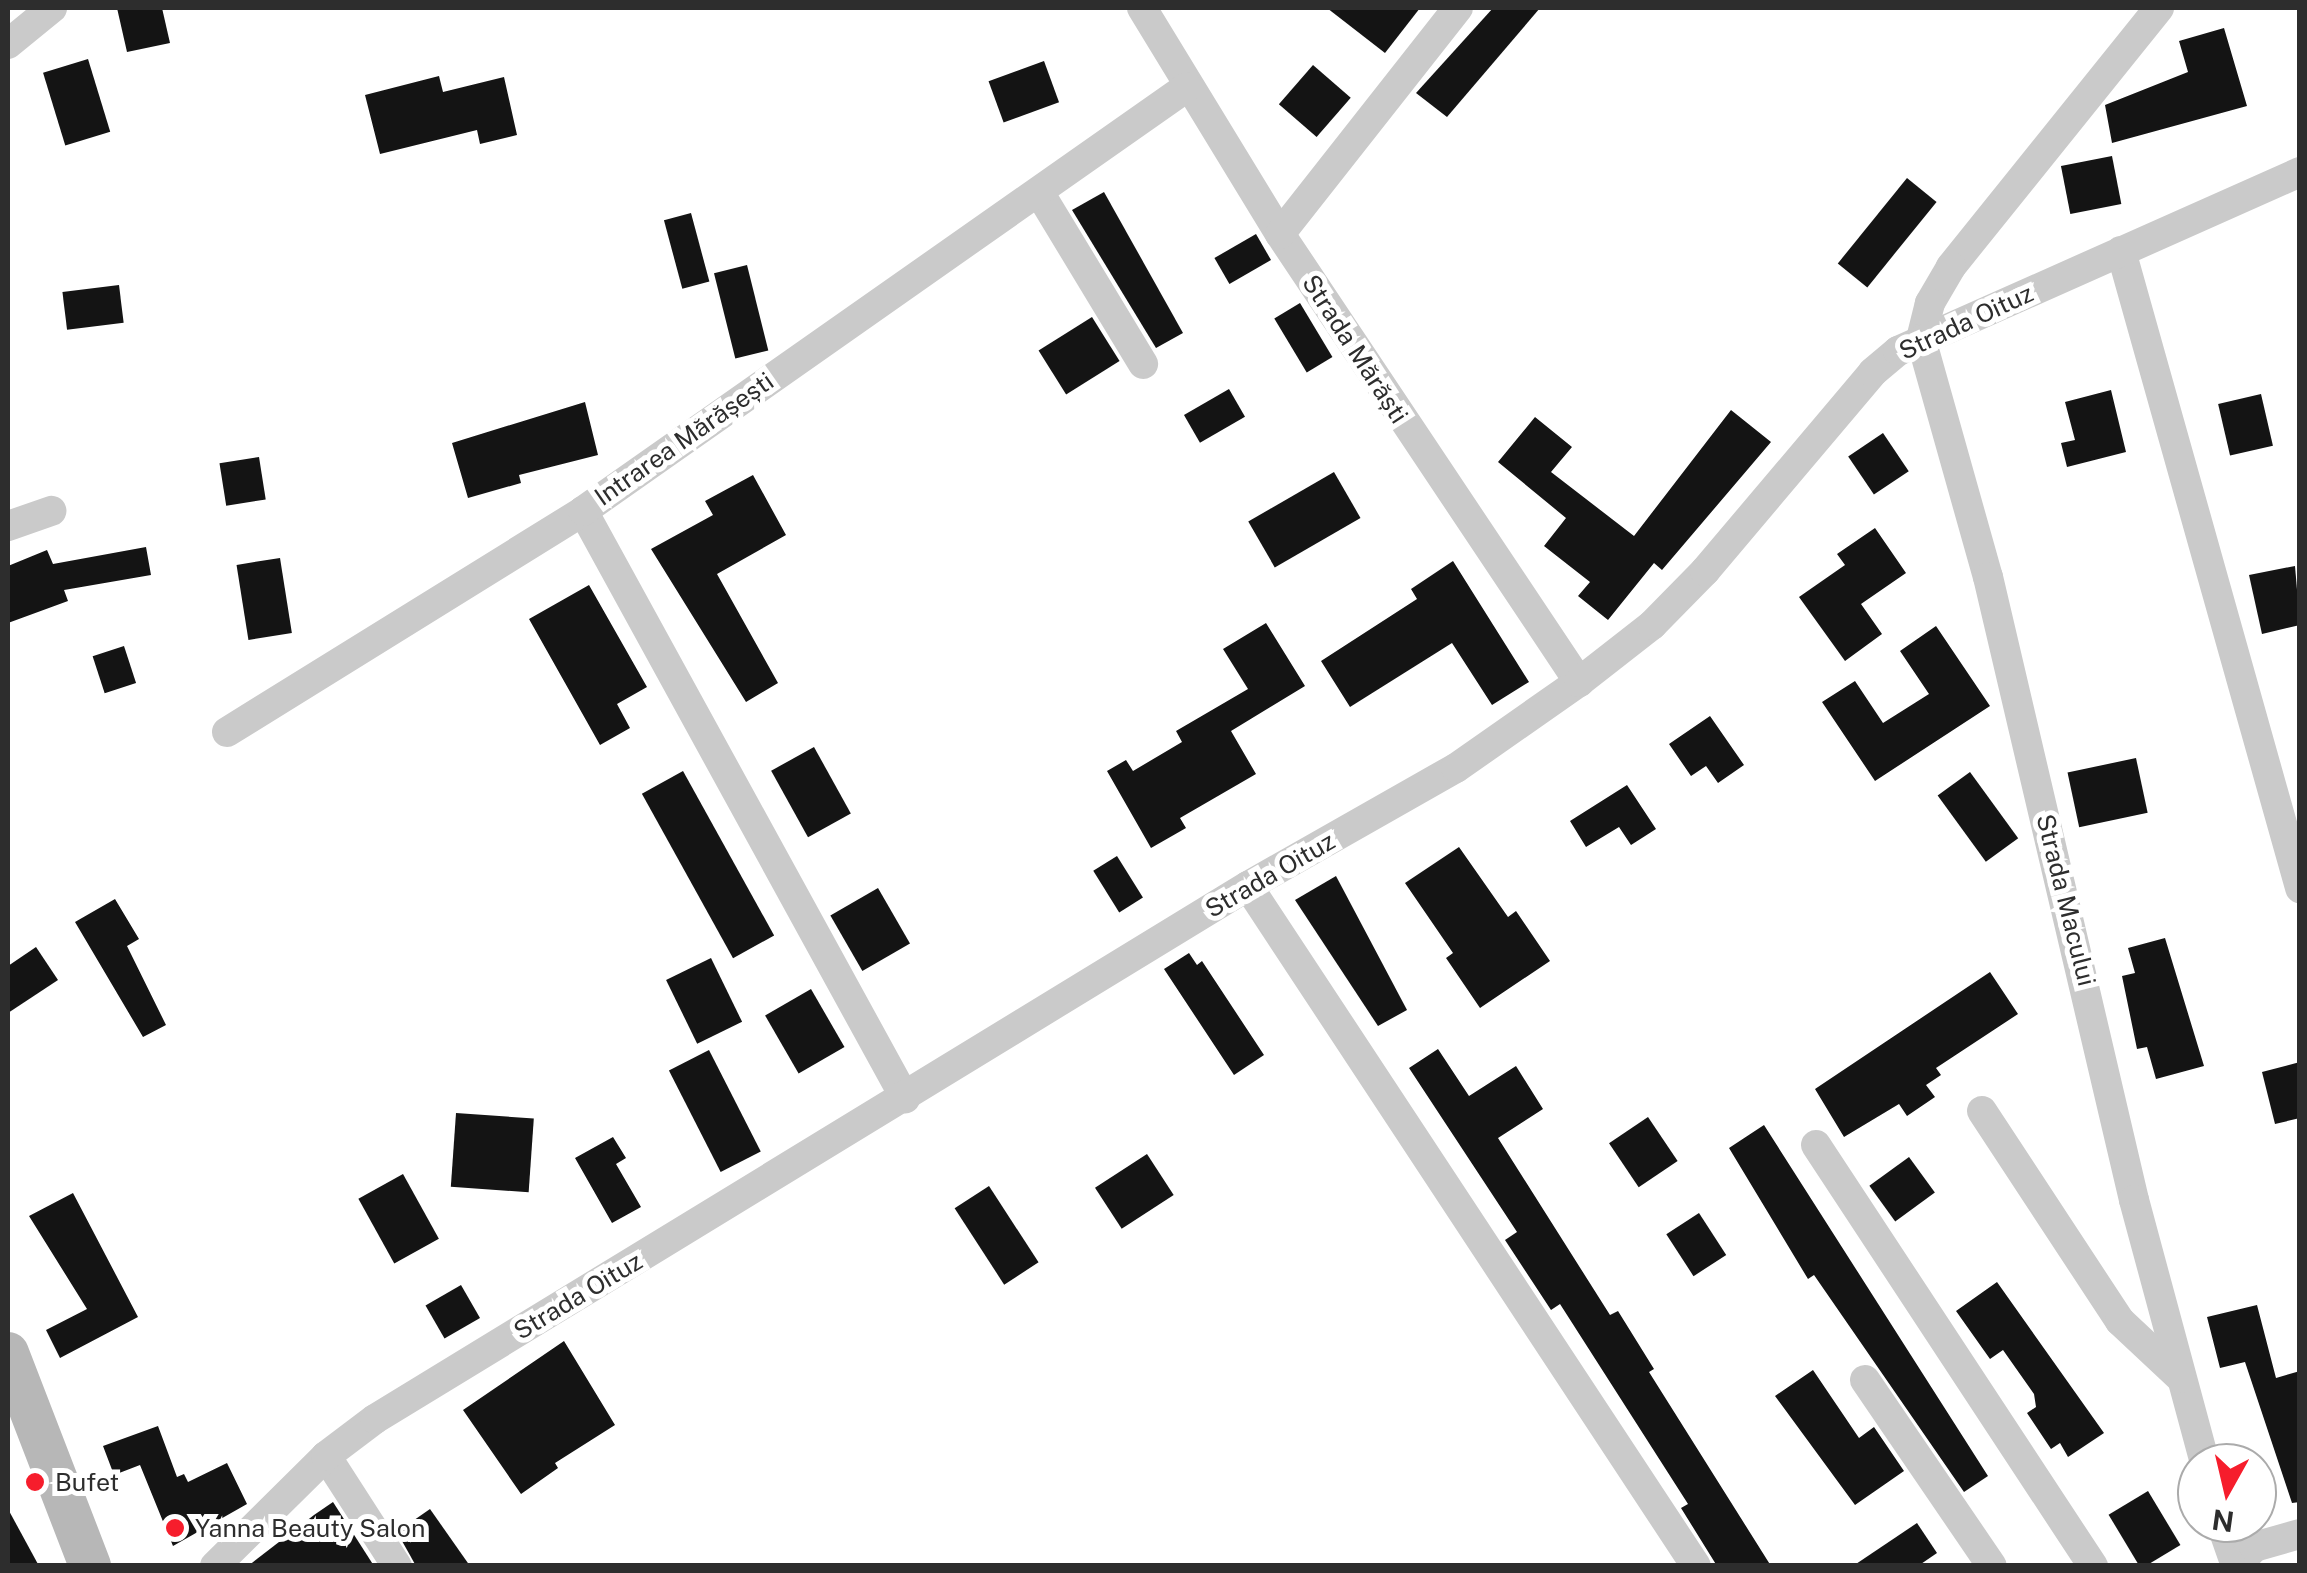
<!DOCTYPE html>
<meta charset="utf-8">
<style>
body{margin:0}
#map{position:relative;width:2307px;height:1573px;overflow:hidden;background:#fff;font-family:"Public Sans",sans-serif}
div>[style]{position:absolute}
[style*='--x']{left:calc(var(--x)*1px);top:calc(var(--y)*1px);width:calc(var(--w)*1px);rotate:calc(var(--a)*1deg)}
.building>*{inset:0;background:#141414;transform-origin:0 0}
.street>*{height:30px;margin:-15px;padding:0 15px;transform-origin:15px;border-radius:15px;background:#cacaca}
.secondary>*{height:42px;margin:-21px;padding:0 21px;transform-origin:21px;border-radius:21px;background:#b7b7b7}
.dots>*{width:28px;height:28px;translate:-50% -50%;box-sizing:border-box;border:5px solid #fff;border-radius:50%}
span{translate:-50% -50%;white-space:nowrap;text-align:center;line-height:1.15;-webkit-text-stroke:10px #fff;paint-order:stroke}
.street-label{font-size:25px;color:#2d2d2d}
.poi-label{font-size:25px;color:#2d2d2d}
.left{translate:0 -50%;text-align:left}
.frame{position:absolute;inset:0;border:10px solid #2d2d2d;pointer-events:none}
.north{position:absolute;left:2177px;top:1443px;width:100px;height:100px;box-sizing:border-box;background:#fff;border:2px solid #ababab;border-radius:50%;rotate:188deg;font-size:28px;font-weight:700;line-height:40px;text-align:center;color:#2d2d2d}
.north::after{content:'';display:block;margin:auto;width:35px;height:45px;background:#f61d2c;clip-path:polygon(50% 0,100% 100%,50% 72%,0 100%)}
</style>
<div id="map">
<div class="building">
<div style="clip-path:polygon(117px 8px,162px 8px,170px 43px,127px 52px)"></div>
<div style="clip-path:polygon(1327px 8px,1420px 8px,1385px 53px)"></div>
<div style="clip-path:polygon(1493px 8px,1540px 8px,1447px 117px,1416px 93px)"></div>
<div style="clip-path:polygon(2224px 28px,2247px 106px,2112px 143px,2105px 105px,2188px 72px,2179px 41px)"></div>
<div style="left:88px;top:59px;width:76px;height:47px;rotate:73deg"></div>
<div style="left:1044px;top:61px;width:44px;height:59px;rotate:70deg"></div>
<div style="left:1313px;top:65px;width:50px;height:52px;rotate:41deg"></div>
<div style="clip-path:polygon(439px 76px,443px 92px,504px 77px,517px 135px,480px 144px,477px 130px,380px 154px,365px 95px)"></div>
<div style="left:2112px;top:156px;width:49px;height:52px;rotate:79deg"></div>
<div style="left:1907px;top:178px;width:38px;height:110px;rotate:39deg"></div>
<div style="clip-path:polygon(1104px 192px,1183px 333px,1156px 348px,1072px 210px)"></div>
<div style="left:691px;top:213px;width:71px;height:28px;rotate:75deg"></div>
<div style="left:1256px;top:234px;width:30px;height:48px;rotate:60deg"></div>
<div style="left:747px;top:265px;width:88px;height:34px;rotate:76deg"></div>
<div style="left:119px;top:285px;width:38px;height:57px;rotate:83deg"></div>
<div style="left:1300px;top:303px;width:63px;height:30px;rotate:59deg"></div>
<div style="left:1092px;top:317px;width:52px;height:63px;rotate:58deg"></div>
<div style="left:1229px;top:389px;width:32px;height:52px;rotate:60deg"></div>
<div style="clip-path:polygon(2111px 390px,2126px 452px,2067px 467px,2061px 443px,2075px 440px,2065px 402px)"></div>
<div style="left:2261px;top:394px;width:53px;height:44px;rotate:77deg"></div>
<div style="clip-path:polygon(585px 402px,598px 455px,519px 475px,521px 483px,468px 498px,452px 443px)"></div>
<div style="clip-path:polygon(1731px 410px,1771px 442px,1662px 570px,1654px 563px,1608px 620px,1578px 596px,1590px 582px,1544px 546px,1566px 518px,1498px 462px,1535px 417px,1572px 447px,1551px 472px,1634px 536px)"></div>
<div style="left:1883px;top:433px;width:46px;height:42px;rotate:56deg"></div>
<div style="left:259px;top:457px;width:43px;height:40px;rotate:81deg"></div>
<div style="left:1334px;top:472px;width:53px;height:99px;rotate:60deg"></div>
<div style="clip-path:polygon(753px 475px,786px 535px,717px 574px,778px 683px,746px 702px,651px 549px,713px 515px,705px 501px)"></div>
<div style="clip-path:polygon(1875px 528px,1906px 573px,1861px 604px,1882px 634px,1845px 661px,1799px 597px,1845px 565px,1837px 554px)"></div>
<div style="clip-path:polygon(146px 547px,151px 575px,64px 590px,68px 601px,8px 623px,8px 566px,47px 550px,53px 564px)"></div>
<div style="left:280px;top:558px;width:76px;height:44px;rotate:81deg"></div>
<div style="clip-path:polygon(1453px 561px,1529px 682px,1492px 705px,1452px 643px,1350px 707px,1321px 661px,1417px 599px,1411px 589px)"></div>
<div style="clip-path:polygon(2295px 566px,2300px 625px,2262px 634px,2249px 575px)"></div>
<div style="clip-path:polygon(589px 585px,647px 687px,617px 704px,630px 728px,600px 745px,529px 619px)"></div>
<div style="clip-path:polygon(1266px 623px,1305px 686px,1231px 731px,1256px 774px,1180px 818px,1186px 828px,1151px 848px,1107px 771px,1126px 760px,1133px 771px,1182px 742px,1176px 731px,1248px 689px,1223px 649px)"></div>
<div style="clip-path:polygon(1936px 626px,1990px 706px,1875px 781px,1822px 702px,1855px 681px,1883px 723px,1929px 694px,1900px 651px)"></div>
<div style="left:124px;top:646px;width:39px;height:33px;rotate:72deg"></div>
<div style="clip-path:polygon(1710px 716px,1744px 765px,1718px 783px,1706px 766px,1691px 776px,1669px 744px)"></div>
<div style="left:814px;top:747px;width:76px;height:49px;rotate:61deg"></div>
<div style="left:2136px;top:758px;width:56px;height:70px;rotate:78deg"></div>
<div style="left:683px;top:771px;width:188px;height:47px;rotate:61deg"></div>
<div style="left:1970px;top:772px;width:82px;height:40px;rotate:54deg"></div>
<div style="clip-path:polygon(1627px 785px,1656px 829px,1631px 845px,1619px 827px,1586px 847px,1570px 821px)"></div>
<div style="clip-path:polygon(1459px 847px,1508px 917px,1516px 911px,1550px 961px,1480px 1008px,1446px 958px,1453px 953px,1405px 883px)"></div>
<div style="left:1117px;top:856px;width:49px;height:28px;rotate:58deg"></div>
<div style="clip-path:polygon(1336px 876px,1407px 1010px,1378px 1026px,1295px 900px)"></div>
<div style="left:878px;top:888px;width:64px;height:55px;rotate:60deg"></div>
<div style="clip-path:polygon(115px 899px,139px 939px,127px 946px,166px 1025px,143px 1037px,75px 922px)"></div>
<div style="clip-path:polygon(2165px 938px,2204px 1066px,2156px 1079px,2147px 1047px,2137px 1049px,2122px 976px,2135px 973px,2128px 948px)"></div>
<div style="clip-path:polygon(36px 947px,58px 980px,8px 1013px,8px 966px)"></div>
<div style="clip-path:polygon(1189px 953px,1197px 965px,1202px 961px,1264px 1055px,1234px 1075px,1164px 969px)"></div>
<div style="left:711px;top:958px;width:71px;height:50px;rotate:64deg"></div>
<div style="clip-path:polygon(1990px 972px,2018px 1014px,1936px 1068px,1941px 1075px,1926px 1085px,1935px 1097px,1907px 1116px,1899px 1104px,1844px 1137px,1815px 1089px)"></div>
<div style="left:811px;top:989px;width:67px;height:53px;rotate:60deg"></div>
<div style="clip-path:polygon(1438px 1049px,1469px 1096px,1516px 1066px,1543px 1109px,1498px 1138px,1610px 1315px,1618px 1311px,1654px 1369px,1649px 1372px,1771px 1566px,1717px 1566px,1681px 1508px,1688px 1504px,1560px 1304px,1551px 1310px,1505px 1240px,1517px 1232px,1409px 1068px)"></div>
<div style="left:709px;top:1050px;width:114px;height:45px;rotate:63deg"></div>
<div style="clip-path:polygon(2300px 1062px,2300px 1118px,2275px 1124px,2262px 1072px)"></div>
<div style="left:456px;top:1113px;width:78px;height:74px;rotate:4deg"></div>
<div style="left:1648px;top:1117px;width:53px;height:47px;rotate:56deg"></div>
<div style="clip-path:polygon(1764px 1125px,1988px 1476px,1964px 1492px,1814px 1275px,1808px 1279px,1729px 1148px)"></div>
<div style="clip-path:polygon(613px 1137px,626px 1158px,616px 1164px,641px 1207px,612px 1223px,575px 1158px)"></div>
<div style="left:1147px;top:1154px;width:49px;height:62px;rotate:57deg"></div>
<div style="left:1909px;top:1157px;width:44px;height:49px;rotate:54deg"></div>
<div style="left:403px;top:1174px;width:74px;height:51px;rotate:61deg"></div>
<div style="left:989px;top:1186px;width:91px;height:41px;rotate:57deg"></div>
<div style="clip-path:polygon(73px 1193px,138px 1317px,60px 1358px,46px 1330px,87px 1309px,29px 1216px)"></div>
<div style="left:1699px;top:1213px;width:50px;height:39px;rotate:57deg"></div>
<div style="clip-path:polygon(1997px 1282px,2104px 1433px,2068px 1457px,2060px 1443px,2051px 1449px,2027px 1413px,2036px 1407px,2034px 1394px,2003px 1350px,1990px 1359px,1956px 1311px)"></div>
<div style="left:461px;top:1285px;width:38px;height:41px;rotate:60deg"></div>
<div style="clip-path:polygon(2257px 1305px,2276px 1378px,2300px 1371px,2300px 1502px,2292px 1503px,2245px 1362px,2220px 1368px,2207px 1317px)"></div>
<div style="clip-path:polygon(564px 1341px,615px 1425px,555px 1463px,558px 1468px,521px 1494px,463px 1410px)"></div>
<div style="clip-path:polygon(1813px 1370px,1859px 1438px,1874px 1427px,1904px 1471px,1855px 1505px,1775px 1396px)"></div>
<div style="clip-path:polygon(158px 1426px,177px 1477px,184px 1474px,188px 1482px,227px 1463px,247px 1504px,173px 1546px,140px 1465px,114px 1475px,103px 1446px)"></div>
<div style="left:2148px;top:1491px;width:63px;height:46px;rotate:59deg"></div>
<div style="clip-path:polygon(333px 1502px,374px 1566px,248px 1566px,314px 1515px)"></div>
<div style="clip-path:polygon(8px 1509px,39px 1566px,8px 1566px)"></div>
<div style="clip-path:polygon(430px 1509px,470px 1566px,416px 1566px,397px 1532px)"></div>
<div style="clip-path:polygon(1917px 1523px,1937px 1553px,1918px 1566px,1853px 1566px)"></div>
</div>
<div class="street">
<div style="--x:1142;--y:8;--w:265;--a:58.6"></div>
<div style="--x:1280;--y:234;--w:539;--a:56.28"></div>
<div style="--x:2159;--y:8;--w:332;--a:128.8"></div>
<div style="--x:1951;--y:267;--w:42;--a:120.3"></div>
<div style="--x:1930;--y:303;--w:37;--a:104"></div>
<div style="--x:1921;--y:339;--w:247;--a:74.3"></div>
<div style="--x:1988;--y:577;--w:640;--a:76.81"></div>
<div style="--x:2134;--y:1200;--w:272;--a:74.9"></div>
<div style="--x:8;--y:44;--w:57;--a:-39.3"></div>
<div style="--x:1039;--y:192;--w:201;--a:58.8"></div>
<div style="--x:1280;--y:234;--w:288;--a:-51.8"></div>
<div style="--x:2121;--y:251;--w:662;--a:74.3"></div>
<div style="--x:583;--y:511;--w:670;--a:61.25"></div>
<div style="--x:8;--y:526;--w:46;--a:-19.2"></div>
<div style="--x:227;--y:732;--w:419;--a:-31.8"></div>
<div style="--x:583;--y:511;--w:738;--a:-35.07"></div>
<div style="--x:1248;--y:886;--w:814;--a:56.62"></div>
<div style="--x:1982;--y:1111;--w:251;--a:56.7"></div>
<div style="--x:2120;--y:1321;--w:83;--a:43.1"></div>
<div style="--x:1816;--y:1145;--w:504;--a:56.66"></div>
<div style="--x:1865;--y:1380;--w:225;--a:55.7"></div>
<div style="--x:326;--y:1456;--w:131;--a:57.2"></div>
<div style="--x:2221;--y:1523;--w:46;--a:70.8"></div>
<div style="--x:215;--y:1566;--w:156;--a:-44.7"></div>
<div style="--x:326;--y:1456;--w:61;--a:-37.1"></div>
<div style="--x:375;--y:1419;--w:1023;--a:-31.41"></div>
<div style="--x:1248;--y:886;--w:239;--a:-29.6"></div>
<div style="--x:1456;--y:768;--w:150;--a:-35"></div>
<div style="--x:1579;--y:682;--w:93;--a:-38"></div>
<div style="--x:1652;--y:625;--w:76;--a:-45.5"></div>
<div style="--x:1705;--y:571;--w:260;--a:-49.8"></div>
<div style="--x:1873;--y:372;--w:33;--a:-40"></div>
<div style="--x:1898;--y:351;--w:440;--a:-24"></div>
<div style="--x:2237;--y:1566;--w:25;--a:-48"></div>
<div style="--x:2254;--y:1547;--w:48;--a:-15.8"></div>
</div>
<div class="secondary">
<div style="--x:8;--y:1353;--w:228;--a:68.9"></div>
</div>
<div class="dots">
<div style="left:35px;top:1482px;background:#f61d2c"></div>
<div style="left:175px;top:1528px;background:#f61d2c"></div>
</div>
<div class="street-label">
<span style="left:1966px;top:322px;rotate:-25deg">Strada Oituz</span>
<span style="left:1355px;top:349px;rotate:57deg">Strada Mărăști</span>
<span style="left:684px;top:439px;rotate:-35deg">Intrarea Mărășești</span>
<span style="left:1270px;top:875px;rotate:-30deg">Strada Oituz</span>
<span style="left:2066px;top:900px;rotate:76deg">Strada Macului</span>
<span style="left:578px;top:1296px;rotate:-31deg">Strada Oituz</span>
</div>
<div class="poi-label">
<span class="left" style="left:55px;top:1482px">Bufet</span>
<span class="left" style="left:195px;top:1528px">Yanna Beauty Salon</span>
</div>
<div class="frame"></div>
<div class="north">N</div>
</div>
